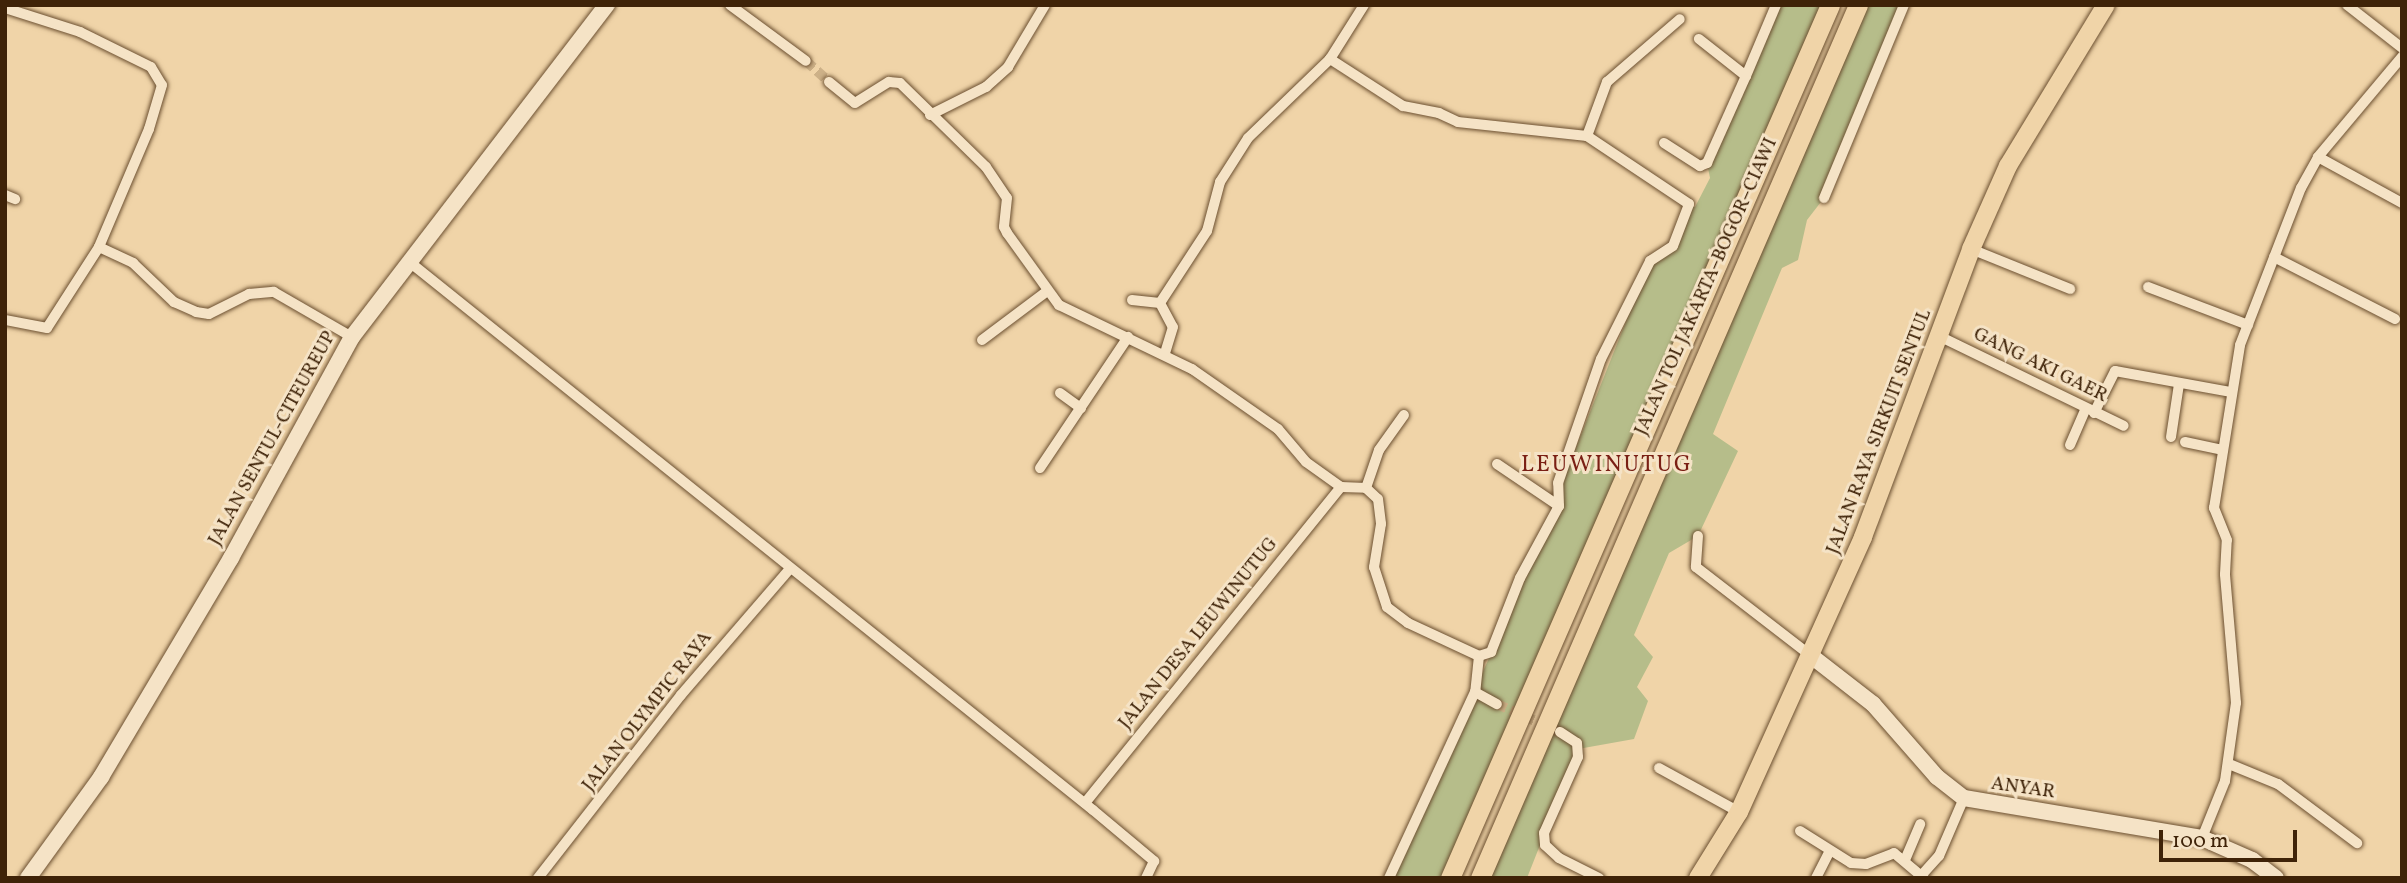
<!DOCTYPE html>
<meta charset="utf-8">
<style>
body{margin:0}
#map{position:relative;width:2407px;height:883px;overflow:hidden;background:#f0d4a8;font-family:Vollkorn,serif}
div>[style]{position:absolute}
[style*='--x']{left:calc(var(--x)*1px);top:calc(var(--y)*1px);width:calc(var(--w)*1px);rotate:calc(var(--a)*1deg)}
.green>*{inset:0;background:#b6bd8a}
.street-tunnel>*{height:10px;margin-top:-5px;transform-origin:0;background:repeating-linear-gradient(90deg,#cdb188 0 10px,transparent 0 15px)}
.roads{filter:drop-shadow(0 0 2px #6b4f30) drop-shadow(0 0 2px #6b4f30)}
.street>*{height:10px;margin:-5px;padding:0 5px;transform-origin:5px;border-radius:5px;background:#f5e3c6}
.secondary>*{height:16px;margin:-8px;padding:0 8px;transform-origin:8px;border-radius:8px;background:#f5e3c6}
.primary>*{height:18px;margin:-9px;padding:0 9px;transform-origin:9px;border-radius:9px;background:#f0d4a8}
.highway>*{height:19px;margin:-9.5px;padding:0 9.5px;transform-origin:9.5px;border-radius:9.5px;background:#f0d4a8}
span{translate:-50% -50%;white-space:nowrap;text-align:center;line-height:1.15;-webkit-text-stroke:6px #f5e3c6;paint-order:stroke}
.street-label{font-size:19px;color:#3f2308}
.quarter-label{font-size:23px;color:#7a1f14;letter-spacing:2px}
.frame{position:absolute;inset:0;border:7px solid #3f2308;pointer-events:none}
.scale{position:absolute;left:2159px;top:830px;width:138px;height:32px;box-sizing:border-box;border:4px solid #3f2308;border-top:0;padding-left:9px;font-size:21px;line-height:24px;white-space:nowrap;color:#3f2308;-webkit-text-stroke:5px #f5e3c6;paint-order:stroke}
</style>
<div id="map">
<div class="green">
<div style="clip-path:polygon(1777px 5px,1830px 5px,1450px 878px,1388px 878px,1559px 506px,1557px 495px,1650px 261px,1668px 251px,1689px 204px,1695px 207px,1710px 178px,1707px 163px)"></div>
<div style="clip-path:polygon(1858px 5px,1904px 5px,1824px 198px,1807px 220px,1798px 260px,1782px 268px,1713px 434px,1738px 451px,1698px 536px,1669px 553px,1634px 635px,1653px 657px,1637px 687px,1648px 701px,1634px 739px,1578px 749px,1527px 878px,1480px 878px)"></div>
</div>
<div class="street-tunnel">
<div style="--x:806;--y:61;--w:31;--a:42"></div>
<div style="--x:1497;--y:704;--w:69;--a:24"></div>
</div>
<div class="roads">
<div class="street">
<div style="--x:730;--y:5;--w:94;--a:36.4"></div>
<div style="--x:2347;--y:5;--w:70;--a:38"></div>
<div style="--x:5;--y:8;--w:79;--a:17.7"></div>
<div style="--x:80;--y:32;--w:79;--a:26.2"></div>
<div style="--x:151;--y:67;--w:21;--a:59"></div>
<div style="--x:162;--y:85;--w:46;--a:106.5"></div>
<div style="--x:149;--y:129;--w:128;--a:113"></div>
<div style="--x:99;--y:247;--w:96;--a:122.7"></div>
<div style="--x:47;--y:328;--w:43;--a:-169.2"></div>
<div style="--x:1746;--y:76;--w:77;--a:-67.1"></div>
<div style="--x:829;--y:82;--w:33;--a:39"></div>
<div style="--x:855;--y:103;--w:40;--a:-32"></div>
<div style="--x:889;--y:82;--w:11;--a:5"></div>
<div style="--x:900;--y:83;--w:120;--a:44.3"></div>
<div style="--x:986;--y:167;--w:37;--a:56"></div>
<div style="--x:1007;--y:198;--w:29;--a:96"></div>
<div style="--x:1004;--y:227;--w:7;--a:63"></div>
<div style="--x:1007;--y:233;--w:89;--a:54.2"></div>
<div style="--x:1059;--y:305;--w:148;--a:25.7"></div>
<div style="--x:1192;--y:369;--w:105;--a:34.9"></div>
<div style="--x:1278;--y:429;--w:43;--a:49.7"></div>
<div style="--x:1306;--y:462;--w:43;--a:35.5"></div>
<div style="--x:930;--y:115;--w:63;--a:-26.6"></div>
<div style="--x:986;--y:87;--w:30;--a:-42"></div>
<div style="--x:1008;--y:67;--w:72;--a:-59.2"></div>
<div style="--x:1587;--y:136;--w:58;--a:-69.7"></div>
<div style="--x:1607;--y:82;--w:96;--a:-40.8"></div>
<div style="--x:1664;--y:143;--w:43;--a:32.6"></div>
<div style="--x:1700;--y:166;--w:8;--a:-23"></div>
<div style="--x:1707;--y:163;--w:95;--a:-65.9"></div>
<div style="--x:1746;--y:76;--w:60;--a:-141.8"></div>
<div style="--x:2318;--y:157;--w:96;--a:28.7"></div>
<div style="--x:5;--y:195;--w:11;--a:22"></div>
<div style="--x:1824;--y:198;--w:209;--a:-67.5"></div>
<div style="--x:99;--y:247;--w:38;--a:25"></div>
<div style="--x:133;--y:263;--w:57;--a:43.6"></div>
<div style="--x:174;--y:302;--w:24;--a:24"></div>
<div style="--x:196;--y:312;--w:13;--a:9"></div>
<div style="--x:209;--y:314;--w:45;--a:-26.6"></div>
<div style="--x:249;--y:294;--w:25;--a:-5"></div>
<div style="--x:274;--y:292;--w:90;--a:30"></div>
<div style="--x:1971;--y:249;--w:107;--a:22"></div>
<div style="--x:2274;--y:257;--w:136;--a:27.1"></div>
<div style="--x:412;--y:264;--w:873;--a:38.72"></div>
<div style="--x:1093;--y:810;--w:80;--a:39.9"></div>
<div style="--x:1154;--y:861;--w:19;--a:115"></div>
<div style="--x:2148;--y:287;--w:107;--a:20.8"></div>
<div style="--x:1132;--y:300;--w:28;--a:6"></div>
<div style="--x:1160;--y:303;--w:86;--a:-56.9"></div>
<div style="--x:1207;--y:231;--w:51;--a:-75.1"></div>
<div style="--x:1220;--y:182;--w:52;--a:-57.5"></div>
<div style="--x:1248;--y:138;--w:114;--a:-43.9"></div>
<div style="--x:1330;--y:59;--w:64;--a:-57.8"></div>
<div style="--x:1160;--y:303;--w:27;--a:62"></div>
<div style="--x:1173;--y:327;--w:27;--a:107"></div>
<div style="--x:1941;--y:337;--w:203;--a:25.9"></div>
<div style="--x:982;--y:340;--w:80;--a:-36.9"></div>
<div style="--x:1060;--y:393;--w:26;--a:36"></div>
<div style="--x:2094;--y:413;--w:47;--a:-63.4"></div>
<div style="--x:2115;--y:371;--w:117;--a:10.3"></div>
<div style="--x:2171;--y:437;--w:54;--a:-81.4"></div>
<div style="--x:2185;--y:442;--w:38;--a:12"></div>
<div style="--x:2070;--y:445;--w:40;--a:-66.6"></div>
<div style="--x:1497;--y:464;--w:75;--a:34.1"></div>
<div style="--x:1040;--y:468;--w:158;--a:-56.1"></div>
<div style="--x:1366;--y:488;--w:40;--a:-71.1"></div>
<div style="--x:1379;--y:450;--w:43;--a:-54.5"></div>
<div style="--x:1698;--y:536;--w:31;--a:94"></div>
<div style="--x:1696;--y:567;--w:144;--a:37.7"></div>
<div style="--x:1479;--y:656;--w:36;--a:96"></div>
<div style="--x:1475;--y:692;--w:25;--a:29"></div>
<div style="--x:1560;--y:732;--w:20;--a:33"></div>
<div style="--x:1577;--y:743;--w:14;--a:86"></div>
<div style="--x:1578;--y:757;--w:83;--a:114.1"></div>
<div style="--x:1544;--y:833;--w:12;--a:85"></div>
<div style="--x:1545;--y:845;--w:19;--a:43"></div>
<div style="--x:1559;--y:858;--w:45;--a:26.6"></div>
<div style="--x:2229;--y:764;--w:53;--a:22.2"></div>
<div style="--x:2278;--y:784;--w:99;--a:36.8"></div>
<div style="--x:1659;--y:768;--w:91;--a:28.8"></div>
<div style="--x:1085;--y:803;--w:407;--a:-51"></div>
<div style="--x:1341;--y:487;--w:25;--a:2"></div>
<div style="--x:1366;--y:488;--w:16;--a:43"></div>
<div style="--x:1378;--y:499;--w:25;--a:83"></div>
<div style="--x:1381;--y:524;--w:44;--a:99.2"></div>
<div style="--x:1374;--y:567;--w:42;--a:72"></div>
<div style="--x:1387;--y:607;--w:26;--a:37"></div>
<div style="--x:1408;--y:623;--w:78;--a:24.9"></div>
<div style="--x:1479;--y:656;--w:13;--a:-18"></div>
<div style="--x:1491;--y:652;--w:79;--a:-68.6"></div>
<div style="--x:1520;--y:578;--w:82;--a:-61.6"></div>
<div style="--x:1559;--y:506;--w:23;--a:-92"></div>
<div style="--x:1558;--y:483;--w:131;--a:-70.9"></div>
<div style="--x:1601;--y:359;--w:110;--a:-63.4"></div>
<div style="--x:1650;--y:261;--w:27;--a:-33"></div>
<div style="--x:1673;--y:246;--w:45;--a:-69.1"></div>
<div style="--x:1689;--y:204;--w:123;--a:-146.3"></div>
<div style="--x:1587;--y:136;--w:130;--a:-173.8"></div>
<div style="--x:1458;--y:122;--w:21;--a:-155"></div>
<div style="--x:1439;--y:113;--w:37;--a:-169"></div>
<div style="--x:1403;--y:106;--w:87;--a:-147.2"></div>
<div style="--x:1800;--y:831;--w:60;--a:32.1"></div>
<div style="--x:1851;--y:863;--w:15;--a:4"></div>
<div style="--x:1866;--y:864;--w:30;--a:-21"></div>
<div style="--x:1894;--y:853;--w:39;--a:40"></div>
<div style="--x:2202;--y:838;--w:61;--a:-68"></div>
<div style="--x:2225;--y:781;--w:79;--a:-82"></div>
<div style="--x:2236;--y:703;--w:129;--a:-94.9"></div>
<div style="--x:2225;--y:574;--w:34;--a:-87"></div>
<div style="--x:2227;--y:540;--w:35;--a:-112"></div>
<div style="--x:2214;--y:508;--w:165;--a:-80.9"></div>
<div style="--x:2240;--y:345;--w:168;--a:-68.8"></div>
<div style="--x:2301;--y:188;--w:35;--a:-61"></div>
<div style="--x:2318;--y:157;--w:131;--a:-50"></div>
<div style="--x:1905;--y:860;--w:39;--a:-67"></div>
<div style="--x:538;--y:878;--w:232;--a:-52"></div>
<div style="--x:681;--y:695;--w:165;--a:-49.2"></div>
<div style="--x:1389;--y:878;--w:205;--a:-65.2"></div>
<div style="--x:1816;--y:878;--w:30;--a:-63"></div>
<div style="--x:1919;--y:878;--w:30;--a:-48"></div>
<div style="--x:1939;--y:856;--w:63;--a:-66.7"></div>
</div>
<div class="secondary">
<div style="--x:1810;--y:655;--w:80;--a:37.9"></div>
<div style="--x:1873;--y:704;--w:97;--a:48.8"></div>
<div style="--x:1937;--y:777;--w:34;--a:38"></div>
<div style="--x:1964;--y:798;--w:241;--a:9.5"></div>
<div style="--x:2202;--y:838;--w:55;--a:23.7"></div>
<div style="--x:2252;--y:860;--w:30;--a:37"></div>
<div style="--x:28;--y:878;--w:125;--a:-54.1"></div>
<div style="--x:101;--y:777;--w:255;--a:-59.3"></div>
<div style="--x:231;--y:558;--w:252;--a:-61.3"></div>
<div style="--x:352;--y:337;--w:419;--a:-52.5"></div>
</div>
<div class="primary">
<div style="--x:1698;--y:878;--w:78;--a:-58.2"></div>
<div style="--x:1739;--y:812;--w:302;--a:-65.7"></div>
<div style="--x:1863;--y:537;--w:308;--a:-69.4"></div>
<div style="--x:1971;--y:249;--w:91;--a:-66"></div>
<div style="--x:2008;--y:166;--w:188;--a:-58.7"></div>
</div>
<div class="highway">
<div style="--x:1450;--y:878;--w:952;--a:-66.48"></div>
<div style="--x:1480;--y:878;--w:951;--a:-66.59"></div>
</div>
</div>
<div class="street-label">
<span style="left:1707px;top:287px;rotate:-66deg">JALAN TOL JAKARTA–BOGOR–CIAWI</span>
<span style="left:2040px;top:366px;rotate:26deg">GANG AKI GAER</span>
<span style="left:1880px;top:432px;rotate:-69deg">JALAN RAYA SIRKUIT SENTUL</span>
<span style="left:273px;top:439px;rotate:-61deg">JALAN SENTUL-CITEUREUP</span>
<span style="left:1199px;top:634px;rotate:-51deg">JALAN DESA LEUWINUTUG</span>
<span style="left:648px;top:712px;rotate:-52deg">JALAN OLYMPIC RAYA</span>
<span style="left:2023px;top:789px;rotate:8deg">ANYAR</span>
</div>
<div class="quarter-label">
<span style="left:1607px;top:465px">LEUWINUTUG</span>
</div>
<div class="frame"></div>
<div class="scale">100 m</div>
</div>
